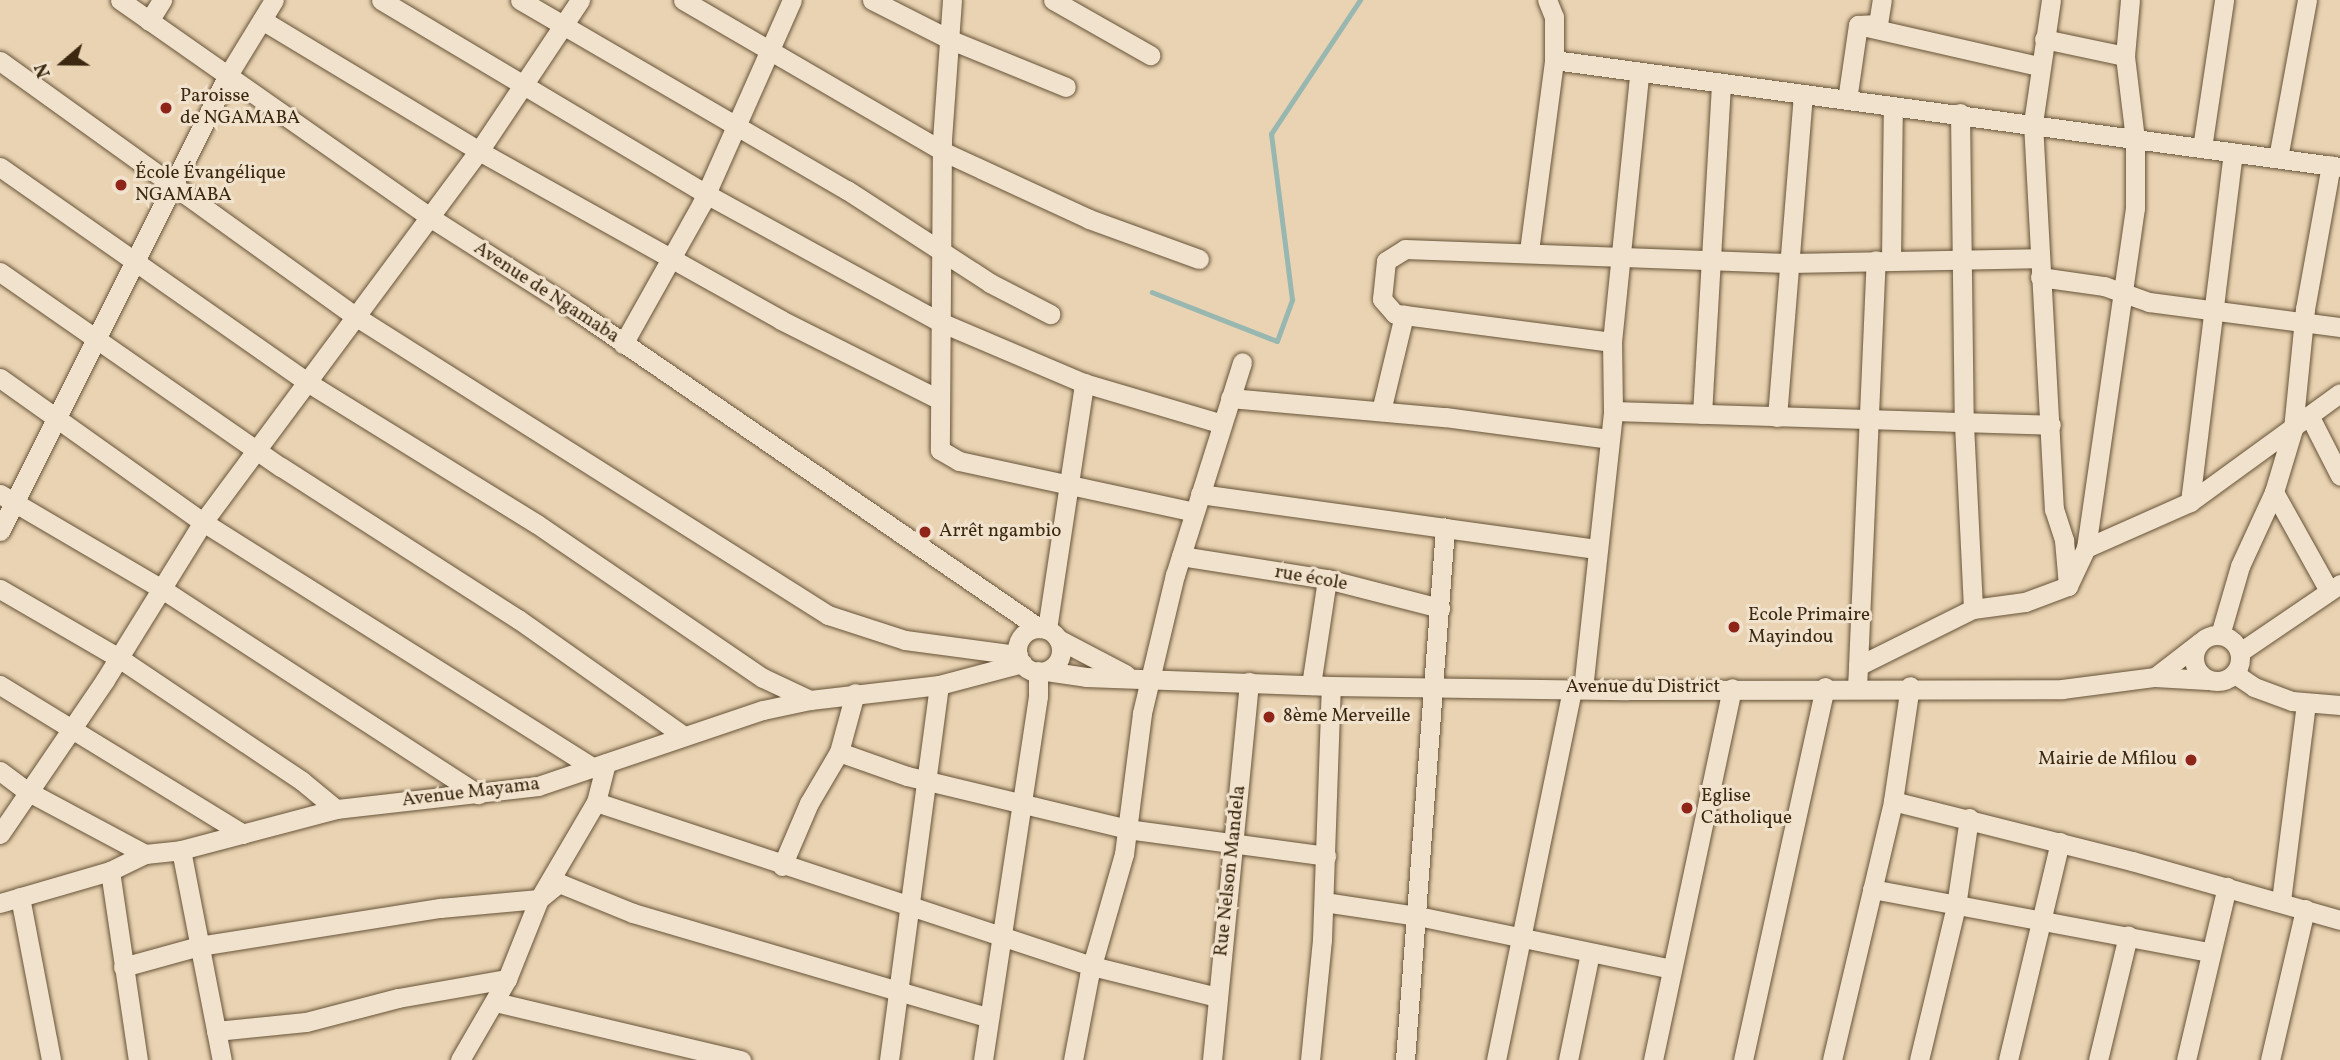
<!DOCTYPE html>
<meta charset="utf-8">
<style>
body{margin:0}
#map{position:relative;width:2340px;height:1060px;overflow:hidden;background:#e9d3b2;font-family:Vollkorn,serif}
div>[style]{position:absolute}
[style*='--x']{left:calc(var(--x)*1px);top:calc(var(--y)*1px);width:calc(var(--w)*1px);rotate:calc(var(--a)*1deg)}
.stream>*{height:4.5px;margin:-2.25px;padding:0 2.25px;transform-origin:2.25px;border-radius:2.25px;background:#97b7b0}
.roads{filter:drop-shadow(0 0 2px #675338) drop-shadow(0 0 2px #675338)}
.minor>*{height:19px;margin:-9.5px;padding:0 9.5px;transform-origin:9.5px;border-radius:9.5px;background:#f1e2cd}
.minor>.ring{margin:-9.5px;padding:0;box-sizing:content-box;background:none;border:19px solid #f1e2cd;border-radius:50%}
.dots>*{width:19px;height:19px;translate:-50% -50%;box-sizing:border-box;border:4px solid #f1e2cd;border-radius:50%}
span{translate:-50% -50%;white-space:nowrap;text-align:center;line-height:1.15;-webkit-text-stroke:6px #f1e2cd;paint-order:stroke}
.poi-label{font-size:19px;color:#3c2810}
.left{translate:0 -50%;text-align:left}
.right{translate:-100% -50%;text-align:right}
.street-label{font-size:19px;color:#3c2810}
.north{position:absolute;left:28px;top:28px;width:70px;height:70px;-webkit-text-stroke:5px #f1e2cd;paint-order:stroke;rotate:250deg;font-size:19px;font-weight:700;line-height:28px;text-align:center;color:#3c2810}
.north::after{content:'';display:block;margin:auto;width:24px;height:32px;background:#3c2810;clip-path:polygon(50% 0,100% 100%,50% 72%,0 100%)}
</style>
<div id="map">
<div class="stream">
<div style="--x:1152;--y:292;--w:134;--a:21.4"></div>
<div style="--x:1277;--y:341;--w:44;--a:-69.9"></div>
<div style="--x:1292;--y:300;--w:167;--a:-97.2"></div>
<div style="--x:1271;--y:134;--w:161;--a:-56.4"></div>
</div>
<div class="roads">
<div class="minor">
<div style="--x:120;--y:0;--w:376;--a:35"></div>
<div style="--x:428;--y:216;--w:180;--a:32.5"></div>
<div style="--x:580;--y:313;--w:557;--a:34.46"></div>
<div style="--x:381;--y:0;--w:378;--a:30.8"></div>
<div style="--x:706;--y:194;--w:267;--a:28.7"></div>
<div style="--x:940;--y:322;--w:156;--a:23"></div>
<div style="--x:1084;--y:383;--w:144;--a:16.5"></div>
<div style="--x:520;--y:0;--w:378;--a:30.2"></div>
<div style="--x:847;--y:190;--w:171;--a:33"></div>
<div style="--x:990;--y:283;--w:68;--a:27.3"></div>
<div style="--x:683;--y:0;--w:300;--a:30.2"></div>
<div style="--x:942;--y:151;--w:162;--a:24.8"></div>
<div style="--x:1089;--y:219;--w:117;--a:20"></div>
<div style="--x:872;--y:0;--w:89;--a:26.9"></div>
<div style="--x:951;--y:40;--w:124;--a:22.2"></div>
<div style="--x:952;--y:0;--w:140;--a:94.1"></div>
<div style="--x:942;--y:140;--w:310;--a:90.4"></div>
<div style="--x:940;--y:450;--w:22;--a:30"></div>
<div style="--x:959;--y:461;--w:240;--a:12.2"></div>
<div style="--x:1053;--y:0;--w:112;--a:29.6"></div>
<div style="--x:2051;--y:0;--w:124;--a:98.3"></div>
<div style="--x:2033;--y:123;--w:387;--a:86.9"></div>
<div style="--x:2054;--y:509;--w:33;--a:72"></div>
<div style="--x:2064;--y:540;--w:46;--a:85"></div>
<div style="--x:262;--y:20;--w:253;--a:31.1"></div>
<div style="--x:479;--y:151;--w:346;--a:29.2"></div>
<div style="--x:781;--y:320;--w:176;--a:26.7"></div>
<div style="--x:149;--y:21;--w:25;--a:-58"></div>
<div style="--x:1858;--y:25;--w:186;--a:12.8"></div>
<div style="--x:2044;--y:39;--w:83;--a:11.9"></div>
<div style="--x:1554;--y:60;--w:793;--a:7.75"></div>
<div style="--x:0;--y:61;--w:437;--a:35.7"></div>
<div style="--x:355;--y:316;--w:560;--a:32.3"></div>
<div style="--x:828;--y:615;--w:81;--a:18"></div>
<div style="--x:905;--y:640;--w:114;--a:7.6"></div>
<div style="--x:1847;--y:100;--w:76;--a:-81.7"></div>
<div style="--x:1858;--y:25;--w:20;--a:-3"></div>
<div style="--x:1878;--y:24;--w:24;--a:-81"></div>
<div style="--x:1960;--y:113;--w:311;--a:89.3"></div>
<div style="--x:1964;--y:424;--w:185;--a:87.2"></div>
<div style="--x:2202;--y:148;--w:150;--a:-81.5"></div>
<div style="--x:2278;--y:158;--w:161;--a:-79.6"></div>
<div style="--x:0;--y:167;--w:375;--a:35"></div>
<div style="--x:307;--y:382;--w:270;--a:31.7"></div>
<div style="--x:537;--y:524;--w:273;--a:34.3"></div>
<div style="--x:763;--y:678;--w:52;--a:25.1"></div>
<div style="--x:1529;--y:251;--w:193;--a:-82.5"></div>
<div style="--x:1554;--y:60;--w:43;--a:-90"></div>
<div style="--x:1554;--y:17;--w:18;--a:-112"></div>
<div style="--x:1891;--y:260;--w:154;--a:-89.3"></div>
<div style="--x:0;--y:272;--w:342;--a:34.8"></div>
<div style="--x:281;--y:467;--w:282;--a:32.7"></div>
<div style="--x:518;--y:619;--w:203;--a:35.2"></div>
<div style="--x:2040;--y:277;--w:65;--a:8"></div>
<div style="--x:2104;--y:286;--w:48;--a:19.6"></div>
<div style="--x:2149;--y:302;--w:193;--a:7.5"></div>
<div style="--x:1612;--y:342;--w:219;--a:-172.6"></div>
<div style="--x:1395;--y:314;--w:20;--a:-131"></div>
<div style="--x:1382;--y:299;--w:38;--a:-84"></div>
<div style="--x:1386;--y:261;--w:22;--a:-32"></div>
<div style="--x:1405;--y:249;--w:382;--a:2.1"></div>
<div style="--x:1787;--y:263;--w:252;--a:-1.1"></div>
<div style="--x:623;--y:344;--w:162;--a:-60.7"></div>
<div style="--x:702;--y:203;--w:222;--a:-66.1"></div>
<div style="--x:0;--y:378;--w:249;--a:35.4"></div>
<div style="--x:203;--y:522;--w:463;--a:32.2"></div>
<div style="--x:1230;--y:398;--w:216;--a:5.1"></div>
<div style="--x:1445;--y:417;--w:165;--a:7.6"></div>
<div style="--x:1381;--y:411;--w:99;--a:-76.5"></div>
<div style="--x:1613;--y:411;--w:438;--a:1.8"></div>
<div style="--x:1702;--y:414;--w:330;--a:-86.7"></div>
<div style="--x:1777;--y:417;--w:324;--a:-85.4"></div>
<div style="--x:2310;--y:417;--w:66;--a:63"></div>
<div style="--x:2274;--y:492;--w:113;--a:60.9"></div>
<div style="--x:0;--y:494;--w:188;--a:30.4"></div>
<div style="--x:162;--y:589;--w:377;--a:33"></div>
<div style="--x:1200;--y:494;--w:400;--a:7.9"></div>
<div style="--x:2190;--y:502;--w:352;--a:-83"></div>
<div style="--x:0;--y:531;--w:510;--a:-63.43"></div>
<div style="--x:228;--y:75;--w:88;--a:-58.5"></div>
<div style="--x:2086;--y:548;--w:344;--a:-81.8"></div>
<div style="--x:2135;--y:208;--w:69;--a:-90"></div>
<div style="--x:2135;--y:139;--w:84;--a:-96.9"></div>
<div style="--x:2125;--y:56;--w:56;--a:-84.9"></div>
<div style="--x:1181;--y:556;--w:148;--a:9"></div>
<div style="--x:1327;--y:579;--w:117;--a:14.4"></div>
<div style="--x:0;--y:589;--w:138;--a:30.1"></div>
<div style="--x:119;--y:658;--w:220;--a:33.9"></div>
<div style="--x:302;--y:781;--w:44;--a:39.5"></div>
<div class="ring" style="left:1017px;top:628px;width:25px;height:25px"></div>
<div style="--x:1047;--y:629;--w:249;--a:-81.4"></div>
<div class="ring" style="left:2194px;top:635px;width:27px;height:27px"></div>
<div style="--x:2220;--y:635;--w:72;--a:-73.8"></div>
<div style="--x:2240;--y:566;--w:81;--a:-65.3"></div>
<div style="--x:2274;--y:492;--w:66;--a:-73.2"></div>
<div style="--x:2293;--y:429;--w:121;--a:-84.3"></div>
<div style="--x:2305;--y:309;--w:146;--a:-79.8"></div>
<div style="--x:1058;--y:639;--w:76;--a:27.6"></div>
<div style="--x:2240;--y:652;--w:121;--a:-34.2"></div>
<div style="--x:1858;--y:666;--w:406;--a:-87.5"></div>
<div style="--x:1046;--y:671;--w:40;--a:8.5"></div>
<div style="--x:1086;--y:677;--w:245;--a:2.1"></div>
<div style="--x:1331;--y:686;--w:296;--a:0.8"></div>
<div style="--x:1627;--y:690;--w:435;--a:-0.1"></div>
<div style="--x:2062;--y:689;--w:94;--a:-7.4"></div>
<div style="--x:2155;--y:677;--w:52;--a:3.3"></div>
<div style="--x:2235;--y:674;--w:23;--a:34"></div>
<div style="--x:2254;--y:687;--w:40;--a:20.2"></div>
<div style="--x:2292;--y:701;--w:48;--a:4.8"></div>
<div style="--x:2155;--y:677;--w:56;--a:-37.7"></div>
<div style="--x:0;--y:685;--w:285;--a:31.5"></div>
<div style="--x:1311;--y:685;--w:107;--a:-81.4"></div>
<div style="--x:1857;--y:687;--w:21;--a:-87"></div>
<div style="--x:1858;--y:666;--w:128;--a:-26.4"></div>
<div style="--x:1973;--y:609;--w:52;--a:-7.7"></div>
<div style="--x:2025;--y:602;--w:46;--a:-20.4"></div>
<div style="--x:2068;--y:586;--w:42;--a:-64.7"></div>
<div style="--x:2086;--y:548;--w:114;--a:-23.9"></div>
<div style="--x:2190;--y:502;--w:185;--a:-36"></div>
<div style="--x:1583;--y:689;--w:280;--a:-83.8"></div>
<div style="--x:1613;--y:411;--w:69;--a:-90.8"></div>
<div style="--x:1612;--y:342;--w:268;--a:-84.2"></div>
<div style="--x:839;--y:752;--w:72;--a:19.4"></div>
<div style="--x:907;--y:776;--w:226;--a:13.5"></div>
<div style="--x:1127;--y:829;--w:201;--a:7.7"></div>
<div style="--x:0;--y:771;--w:34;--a:37"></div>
<div style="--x:27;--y:791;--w:134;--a:28.1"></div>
<div style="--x:1893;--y:801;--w:246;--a:14.1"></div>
<div style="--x:2132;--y:861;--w:216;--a:15.8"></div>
<div style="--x:596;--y:802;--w:522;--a:18.3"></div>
<div style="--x:1092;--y:966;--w:129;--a:13.9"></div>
<div style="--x:0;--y:834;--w:186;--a:-55.7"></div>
<div style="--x:105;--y:680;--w:186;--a:-58.2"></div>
<div style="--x:203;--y:522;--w:462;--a:-53.4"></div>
<div style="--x:479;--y:151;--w:182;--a:-56.2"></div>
<div style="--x:181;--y:850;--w:214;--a:79"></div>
<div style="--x:782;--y:866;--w:69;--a:-66.8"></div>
<div style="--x:809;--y:803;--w:59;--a:-59.5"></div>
<div style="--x:839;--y:752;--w:61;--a:-74.8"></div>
<div style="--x:110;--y:871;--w:191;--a:81.6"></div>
<div style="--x:1872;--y:889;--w:344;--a:10.6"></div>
<div style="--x:20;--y:897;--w:166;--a:79.2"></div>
<div style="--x:2281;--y:901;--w:199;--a:-82.8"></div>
<div style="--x:1324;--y:902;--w:95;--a:8.5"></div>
<div style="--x:1418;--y:916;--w:258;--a:11.8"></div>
<div style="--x:0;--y:903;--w:115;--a:-16.2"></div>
<div style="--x:110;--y:871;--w:39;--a:-26"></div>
<div style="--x:145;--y:854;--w:36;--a:-6"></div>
<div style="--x:181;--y:850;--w:160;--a:-14.8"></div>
<div style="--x:336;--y:809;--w:203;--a:-6.5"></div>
<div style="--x:538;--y:786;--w:237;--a:-18.7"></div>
<div style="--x:763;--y:710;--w:48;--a:-12"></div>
<div style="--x:810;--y:700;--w:130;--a:-6.6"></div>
<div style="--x:939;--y:685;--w:86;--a:-14.8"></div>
<div style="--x:123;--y:967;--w:79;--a:-15.4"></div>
<div style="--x:199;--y:946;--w:244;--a:-9"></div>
<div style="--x:440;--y:908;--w:99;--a:-5.2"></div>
<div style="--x:539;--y:899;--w:26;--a:-39"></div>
<div style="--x:559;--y:883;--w:80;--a:22.1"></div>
<div style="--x:633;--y:913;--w:371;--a:16.4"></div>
<div style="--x:495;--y:1002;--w:253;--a:13.3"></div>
<div style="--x:216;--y:1031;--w:90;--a:-5.7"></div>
<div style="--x:306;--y:1022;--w:95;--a:-14.6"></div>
<div style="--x:398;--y:998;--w:111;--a:-9.9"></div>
<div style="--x:460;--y:1060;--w:94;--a:-59.9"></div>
<div style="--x:507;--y:979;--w:86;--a:-68.2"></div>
<div style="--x:539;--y:899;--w:113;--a:-59.6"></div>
<div style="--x:596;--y:802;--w:40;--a:-75.6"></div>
<div style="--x:889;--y:1060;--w:378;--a:-82.4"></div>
<div style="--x:983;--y:1060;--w:368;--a:-81.4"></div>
<div style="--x:1038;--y:696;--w:25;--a:-90"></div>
<div style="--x:1073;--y:1060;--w:86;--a:-79.2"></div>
<div style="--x:1089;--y:976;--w:127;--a:-74"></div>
<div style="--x:1124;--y:854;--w:142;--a:-82.7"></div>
<div style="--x:1142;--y:713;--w:142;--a:-76.6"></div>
<div style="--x:1175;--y:575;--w:223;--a:-72.5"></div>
<div style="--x:1212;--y:1060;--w:380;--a:-84.4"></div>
<div style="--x:1310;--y:1060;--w:121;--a:-84.3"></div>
<div style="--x:1322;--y:940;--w:254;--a:-88"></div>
<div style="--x:1405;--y:1060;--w:534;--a:-85.7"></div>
<div style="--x:1496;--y:1060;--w:379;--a:-78.4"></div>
<div style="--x:1568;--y:1060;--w:109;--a:-78.4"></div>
<div style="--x:1653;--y:1060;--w:380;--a:-78"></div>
<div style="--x:1743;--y:1060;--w:382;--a:-77.6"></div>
<div style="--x:1832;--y:1060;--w:266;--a:-76.7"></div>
<div style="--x:1893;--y:801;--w:116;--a:-81.6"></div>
<div style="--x:1919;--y:1060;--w:158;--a:-76.5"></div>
<div style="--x:1956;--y:906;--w:89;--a:-81.6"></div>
<div style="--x:2008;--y:1060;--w:224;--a:-76.6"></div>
<div style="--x:2098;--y:1060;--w:128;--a:-76.4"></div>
<div style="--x:2186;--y:1060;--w:178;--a:-76.7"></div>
<div style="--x:2270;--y:1060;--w:155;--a:-76.9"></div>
</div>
</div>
<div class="dots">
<div style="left:166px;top:108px;background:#8f2418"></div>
<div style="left:121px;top:185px;background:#8f2418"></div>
<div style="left:925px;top:532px;background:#8f2418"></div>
<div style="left:1734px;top:627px;background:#8f2418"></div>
<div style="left:1269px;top:717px;background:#8f2418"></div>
<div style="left:2191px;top:760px;background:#8f2418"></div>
<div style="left:1687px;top:808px;background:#8f2418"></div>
</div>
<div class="poi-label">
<span class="left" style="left:180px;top:108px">Paroisse<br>de NGAMABA</span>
<span class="left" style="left:135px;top:185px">École Évangélique<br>NGAMABA</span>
<span class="left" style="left:939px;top:532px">Arrêt ngambio</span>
<span class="left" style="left:1748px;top:627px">Ecole Primaire<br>Mayindou</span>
<span class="left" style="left:1283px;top:717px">8ème Merveille</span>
<span class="right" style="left:2177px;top:760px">Mairie de Mfilou</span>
<span class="left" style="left:1701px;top:808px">Eglise<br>Catholique</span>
</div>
<div class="street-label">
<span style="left:546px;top:293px;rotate:33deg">Avenue de Ngamaba</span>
<span style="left:1311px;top:579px;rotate:10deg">rue école</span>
<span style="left:1643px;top:688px">Avenue du District</span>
<span style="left:471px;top:793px;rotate:-7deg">Avenue Mayama</span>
<span style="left:1231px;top:871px;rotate:-84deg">Rue Nelson Mandela</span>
</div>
<div class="north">N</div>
</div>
